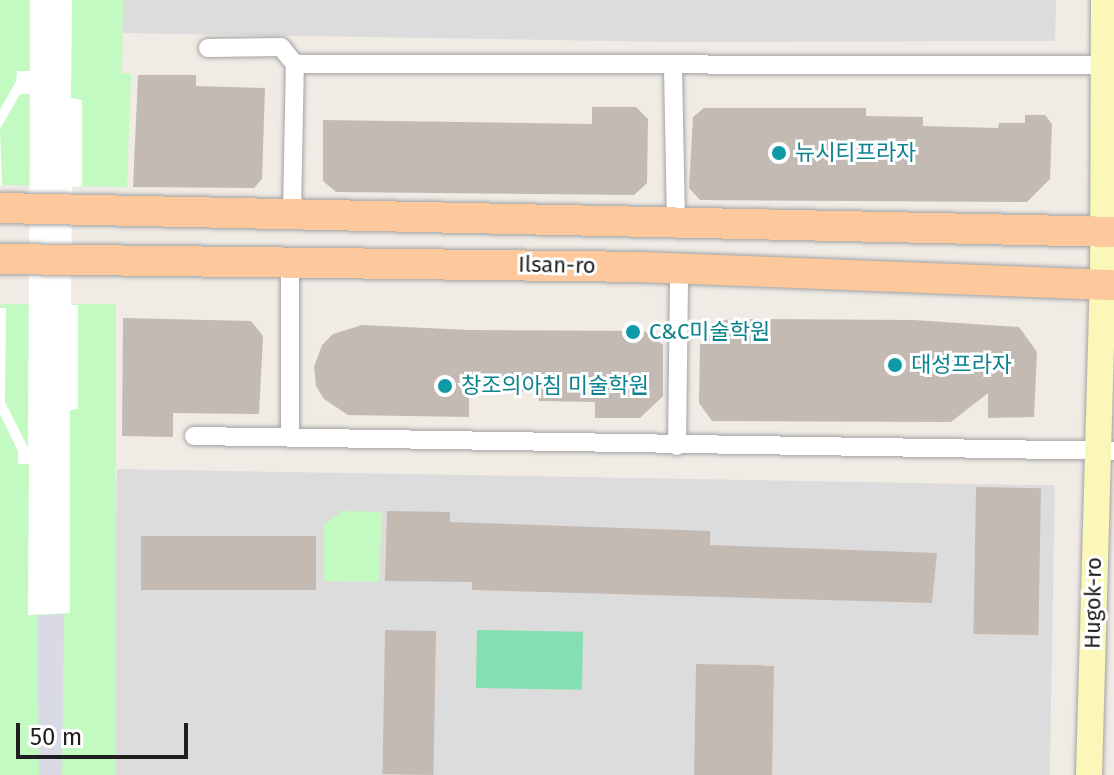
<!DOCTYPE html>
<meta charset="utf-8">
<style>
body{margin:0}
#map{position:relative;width:1114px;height:775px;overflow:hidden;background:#f0ebe5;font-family:"Fira Sans","Noto Sans KR",sans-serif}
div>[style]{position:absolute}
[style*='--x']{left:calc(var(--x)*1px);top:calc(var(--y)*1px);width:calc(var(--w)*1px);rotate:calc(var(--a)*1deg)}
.residential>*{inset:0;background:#dddcdc;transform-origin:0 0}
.park>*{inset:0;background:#c3fac1;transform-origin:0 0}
.pitch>*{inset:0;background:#82e0b1;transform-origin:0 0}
.plaza>*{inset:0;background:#d9dae5}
.pier>*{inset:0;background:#fff}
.building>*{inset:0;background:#c4bab4;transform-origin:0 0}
.roads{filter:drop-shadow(0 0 2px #a3a3a3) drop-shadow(0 0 2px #a3a3a3)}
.street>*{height:18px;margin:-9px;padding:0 9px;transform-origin:9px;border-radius:9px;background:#fff}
.secondary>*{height:26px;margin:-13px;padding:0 13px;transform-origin:13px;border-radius:13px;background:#faf7b8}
.primary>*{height:30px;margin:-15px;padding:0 15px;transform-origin:15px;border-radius:15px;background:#fdc99c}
.dots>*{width:22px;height:22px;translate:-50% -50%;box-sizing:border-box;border:4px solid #fff;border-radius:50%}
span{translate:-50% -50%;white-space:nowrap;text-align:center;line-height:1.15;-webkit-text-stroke:6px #fff;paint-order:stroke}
.culture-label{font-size:22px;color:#0d838f}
.left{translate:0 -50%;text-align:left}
.street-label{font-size:22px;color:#1f1f1f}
.scale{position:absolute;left:16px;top:723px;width:172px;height:36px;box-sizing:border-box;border:4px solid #1f1f1f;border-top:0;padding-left:10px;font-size:24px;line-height:28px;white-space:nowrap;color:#1f1f1f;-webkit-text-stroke:6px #fff;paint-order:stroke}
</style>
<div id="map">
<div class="residential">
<div style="clip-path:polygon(123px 0,1056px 0,1055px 41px,672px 42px,123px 33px)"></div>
<div style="left:117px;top:469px;width:938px;height:306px;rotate:1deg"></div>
</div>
<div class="park">
<div style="clip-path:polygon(0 0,123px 0,122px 73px,131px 74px,127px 187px,0 185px)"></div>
<div style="left:116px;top:304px;width:471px;height:116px;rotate:90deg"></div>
<div style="clip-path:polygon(342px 511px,382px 512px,379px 582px,324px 581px,324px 525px)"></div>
</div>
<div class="pitch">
<div style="left:477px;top:630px;width:106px;height:58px;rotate:1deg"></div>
</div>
<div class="plaza">
<div style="clip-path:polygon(64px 614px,62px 775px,39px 775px,37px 615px)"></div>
</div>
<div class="pier">
<div style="clip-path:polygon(30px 0,72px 0,71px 98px,82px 100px,82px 186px,72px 187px,71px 305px,78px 305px,78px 409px,70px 410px,70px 613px,52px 614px,28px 615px,29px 464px,18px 464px,18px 451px,0 414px,0 308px,6px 308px,5px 402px,28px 448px,30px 94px,20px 94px,0 129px,2px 185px,0 185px,0 110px,16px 81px,17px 71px,30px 71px)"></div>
</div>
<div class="building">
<div style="clip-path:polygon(138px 75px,196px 75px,196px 86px,265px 88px,262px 179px,254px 188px,133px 187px)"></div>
<div style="clip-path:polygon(592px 107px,636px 107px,648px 119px,647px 183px,634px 195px,336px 192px,323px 181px,323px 120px,592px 124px)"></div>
<div style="clip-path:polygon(704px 108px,866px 108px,866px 116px,923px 117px,923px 126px,998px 128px,999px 123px,1025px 123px,1025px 115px,1045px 115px,1052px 124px,1050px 179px,1027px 202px,700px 200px,689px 188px,693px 117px)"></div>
<div style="clip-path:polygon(123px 318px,251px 321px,263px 336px,259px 414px,173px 413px,173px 437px,122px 436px)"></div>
<div style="clip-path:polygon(755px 319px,914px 320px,1019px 327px,1037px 352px,1034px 417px,988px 418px,988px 393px,951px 422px,712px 421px,699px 403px,700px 345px,723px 320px)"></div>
<div style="clip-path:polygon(362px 325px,469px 330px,644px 331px,663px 345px,663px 396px,640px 418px,595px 418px,595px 402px,539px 401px,538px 392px,469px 391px,469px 417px,348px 415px,324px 399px,316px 386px,314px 367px,322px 345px,333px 334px)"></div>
<div style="left:976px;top:487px;width:65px;height:147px;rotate:1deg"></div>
<div style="clip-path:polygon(387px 511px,450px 512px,450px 522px,710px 531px,710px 545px,937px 553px,932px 603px,472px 590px,472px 582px,385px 581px)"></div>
<div style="left:316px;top:536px;width:54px;height:175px;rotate:90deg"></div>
<div style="left:436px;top:631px;width:144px;height:51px;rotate:91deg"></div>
<div style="left:696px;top:664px;width:78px;height:111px;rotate:1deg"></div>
</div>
<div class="roads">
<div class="street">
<div style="--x:208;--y:48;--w:73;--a:-0.8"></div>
<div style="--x:281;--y:47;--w:22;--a:51"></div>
<div style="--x:295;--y:64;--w:818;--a:0.07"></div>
<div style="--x:673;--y:67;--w:156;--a:88.9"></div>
<div style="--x:292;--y:214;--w:150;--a:-88.9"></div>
<div style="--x:194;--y:436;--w:920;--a:0.93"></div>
<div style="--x:290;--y:437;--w:175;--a:-90"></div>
<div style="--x:677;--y:446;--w:176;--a:-89.3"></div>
</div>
<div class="secondary">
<div style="--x:1089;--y:775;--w:490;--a:-88.4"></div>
<div style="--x:1103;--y:285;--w:285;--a:-89.8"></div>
</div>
<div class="primary">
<div style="--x:0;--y:208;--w:1114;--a:1.23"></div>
<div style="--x:0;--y:259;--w:642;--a:0.71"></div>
<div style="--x:642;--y:267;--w:472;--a:2.2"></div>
</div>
</div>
<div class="dots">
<div style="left:779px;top:153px;background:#0f9aa8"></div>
<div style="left:633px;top:332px;background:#0f9aa8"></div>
<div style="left:895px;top:365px;background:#0f9aa8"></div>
<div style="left:445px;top:386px;background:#0f9aa8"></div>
</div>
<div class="culture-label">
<span class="left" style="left:795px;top:153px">뉴시티프라자</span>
<span class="left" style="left:649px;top:332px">C&amp;C미술학원</span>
<span class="left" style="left:911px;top:365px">대성프라자</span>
<span class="left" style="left:461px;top:386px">창조의아침 미술학원</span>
</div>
<div class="street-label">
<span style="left:557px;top:265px;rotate:1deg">Ilsan-ro</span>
<span style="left:1093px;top:603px;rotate:-89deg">Hugok-ro</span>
</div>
<div class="scale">50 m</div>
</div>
